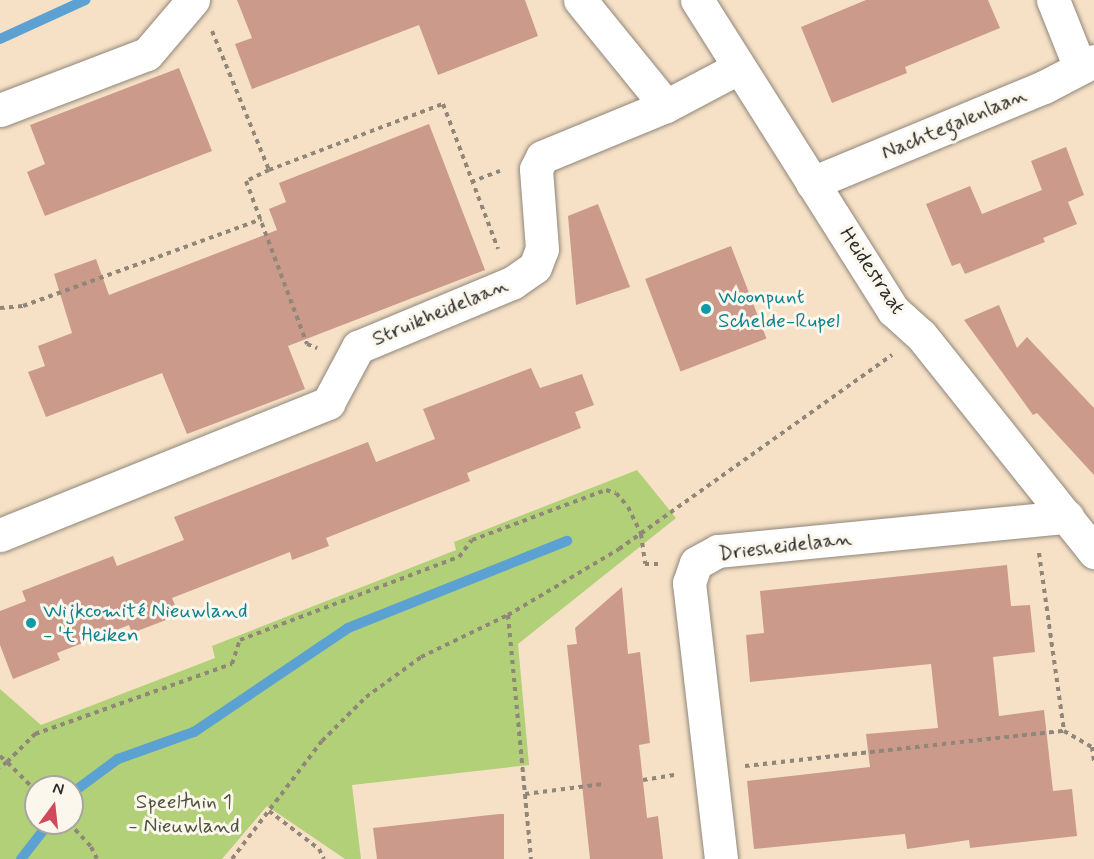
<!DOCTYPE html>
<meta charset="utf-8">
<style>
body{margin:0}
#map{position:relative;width:1094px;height:859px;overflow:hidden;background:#f6e1c7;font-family:Mynerve,sans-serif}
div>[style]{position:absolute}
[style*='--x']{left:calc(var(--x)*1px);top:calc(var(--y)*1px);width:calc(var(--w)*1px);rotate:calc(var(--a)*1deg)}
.green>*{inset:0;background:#b2d077}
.stream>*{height:10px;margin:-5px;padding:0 5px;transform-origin:5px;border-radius:5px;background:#5ba1d1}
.building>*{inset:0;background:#cb9a8b;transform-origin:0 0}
.path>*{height:4px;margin-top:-2px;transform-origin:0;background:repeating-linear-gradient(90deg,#908679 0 4.5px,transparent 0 9px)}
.roads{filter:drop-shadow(0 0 2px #908679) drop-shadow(0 0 2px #908679)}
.street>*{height:33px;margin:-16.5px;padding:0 16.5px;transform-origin:16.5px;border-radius:16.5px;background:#fff}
.dots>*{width:16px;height:16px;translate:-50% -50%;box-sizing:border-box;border:3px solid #fbf7ec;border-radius:50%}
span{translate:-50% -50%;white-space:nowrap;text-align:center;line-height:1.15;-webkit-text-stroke:6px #fbf7ec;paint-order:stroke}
.street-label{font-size:21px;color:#2b2b2b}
.culture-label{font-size:21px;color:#0d838f}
.left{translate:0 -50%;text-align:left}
.park-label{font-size:21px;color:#4d543e}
.north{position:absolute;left:24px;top:775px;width:60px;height:60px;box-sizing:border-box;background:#fbf7ec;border:2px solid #a8a59f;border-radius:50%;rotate:15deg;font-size:16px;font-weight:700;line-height:24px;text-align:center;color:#2b2b2b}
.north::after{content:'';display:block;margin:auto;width:21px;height:27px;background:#d1495b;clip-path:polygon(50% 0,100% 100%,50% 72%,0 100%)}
</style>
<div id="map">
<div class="green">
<div style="clip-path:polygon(evenodd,637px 470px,676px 518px,518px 644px,529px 765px,352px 785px,361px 859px,345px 859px,267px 806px,222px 859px,0 859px,0 689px,41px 725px,215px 658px,212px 646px,456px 550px,454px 542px,637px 470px,36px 787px,72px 787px,72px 823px,36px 823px,36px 787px)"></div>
</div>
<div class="stream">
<div style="--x:0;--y:39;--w:94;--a:-24.6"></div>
<div style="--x:72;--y:793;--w:57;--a:-36.5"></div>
<div style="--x:118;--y:759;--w:81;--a:-19.6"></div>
<div style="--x:194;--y:732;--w:186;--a:-34"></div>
<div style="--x:348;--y:628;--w:236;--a:-21.7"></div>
<div style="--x:21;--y:859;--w:46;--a:-52.1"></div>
</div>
<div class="building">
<div style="clip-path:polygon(237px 0,525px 0,538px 36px,438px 75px,419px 25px,252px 89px,235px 44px,252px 38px)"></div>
<div style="clip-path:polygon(866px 0,988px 0,1000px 28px,905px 67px,907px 73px,832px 103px,801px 27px)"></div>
<div style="clip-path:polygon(179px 68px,212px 151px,45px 216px,27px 172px,45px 164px,30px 125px)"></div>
<div style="clip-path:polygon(429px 124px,485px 270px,288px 346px,305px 389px,187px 434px,162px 373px,46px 417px,28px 372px,45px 366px,38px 346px,72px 333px,54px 274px,96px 259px,109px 295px,277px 230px,269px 209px,286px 202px,279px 183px)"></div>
<div style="clip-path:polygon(1066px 147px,1084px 195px,1068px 202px,1077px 224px,1043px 238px,1045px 242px,965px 274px,960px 263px,952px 266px,926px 204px,970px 186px,982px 214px,1042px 190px,1031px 161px)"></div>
<div style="clip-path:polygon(598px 204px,630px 287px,576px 305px,568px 216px)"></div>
<div style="left:731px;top:246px;width:99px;height:92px;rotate:69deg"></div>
<div style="clip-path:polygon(999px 305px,1017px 348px,1027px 337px,1094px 408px,1094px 475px,1037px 413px,1033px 415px,964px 320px)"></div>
<div style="clip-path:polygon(531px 368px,540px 388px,582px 374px,594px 405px,575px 412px,581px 428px,467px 473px,470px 481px,326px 538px,329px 546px,292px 560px,290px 552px,172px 598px,179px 615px,132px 633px,129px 625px,57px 653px,60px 660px,13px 679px,0 645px,0 611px,26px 601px,22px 591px,113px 556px,117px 566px,184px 540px,174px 517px,368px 442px,376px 462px,435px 439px,423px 409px)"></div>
<div style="clip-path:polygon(1007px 565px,1011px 606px,1030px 605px,1035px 652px,993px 657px,999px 716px,1044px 710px,1053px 791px,1072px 789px,1077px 836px,970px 848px,969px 840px,907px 849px,905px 834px,754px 849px,747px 781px,870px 767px,866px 734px,938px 728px,931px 664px,750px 682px,746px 635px,764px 633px,760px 591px)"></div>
<div style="clip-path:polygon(622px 587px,628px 654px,640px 652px,650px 743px,639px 745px,647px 818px,658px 816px,663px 859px,590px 859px,567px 645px,577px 644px,575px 628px)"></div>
<div style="clip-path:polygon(499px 814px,504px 814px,504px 859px,377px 859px,373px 828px)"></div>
</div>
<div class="path">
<div style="--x:212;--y:31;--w:150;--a:67.7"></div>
<div style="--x:269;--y:170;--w:25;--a:154"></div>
<div style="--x:246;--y:181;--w:174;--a:69.5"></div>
<div style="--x:307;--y:344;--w:11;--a:22"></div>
<div style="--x:269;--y:170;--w:186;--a:-20.8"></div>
<div style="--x:443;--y:104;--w:155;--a:69.2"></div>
<div style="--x:471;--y:182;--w:31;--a:-21"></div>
<div style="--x:0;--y:308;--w:23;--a:-5"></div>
<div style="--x:23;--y:306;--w:254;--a:-20"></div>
<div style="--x:1039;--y:553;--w:180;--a:82"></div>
<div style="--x:1064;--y:731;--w:32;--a:30"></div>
<div style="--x:1092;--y:747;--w:15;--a:82"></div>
<div style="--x:508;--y:615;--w:245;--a:84.6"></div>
<div style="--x:0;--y:756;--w:9;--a:41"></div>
<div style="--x:7;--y:762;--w:9;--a:144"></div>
<div style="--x:745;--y:766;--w:321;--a:-6.3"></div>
<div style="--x:643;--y:780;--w:33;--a:-9"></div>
<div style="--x:36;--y:791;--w:41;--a:-135"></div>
<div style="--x:7;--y:762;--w:40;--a:-45"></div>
<div style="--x:35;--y:734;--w:209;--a:-19.6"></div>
<div style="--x:232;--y:664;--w:25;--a:-72"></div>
<div style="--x:240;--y:640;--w:234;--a:-20.8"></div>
<div style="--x:459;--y:557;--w:21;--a:-53"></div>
<div style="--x:472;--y:540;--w:143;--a:-20.5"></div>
<div style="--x:606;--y:490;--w:10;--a:17"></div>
<div style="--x:616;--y:493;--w:18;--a:49"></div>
<div style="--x:628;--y:507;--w:30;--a:64"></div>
<div style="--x:641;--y:534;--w:30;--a:82"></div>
<div style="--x:645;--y:564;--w:13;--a:0"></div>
<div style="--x:525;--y:794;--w:79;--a:-7.3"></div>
<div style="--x:269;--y:811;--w:63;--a:37.2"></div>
<div style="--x:319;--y:849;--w:11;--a:63"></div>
<div style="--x:69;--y:823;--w:33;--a:47"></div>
<div style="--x:91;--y:847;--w:13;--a:63"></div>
<div style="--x:232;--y:859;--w:148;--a:-52.7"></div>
<div style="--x:322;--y:741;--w:62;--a:-45"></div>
<div style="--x:366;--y:697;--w:68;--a:-36"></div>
<div style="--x:421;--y:657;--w:97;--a:-25.8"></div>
<div style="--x:508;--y:615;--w:129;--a:-30.7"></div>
<div style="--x:619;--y:549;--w:335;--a:-35.4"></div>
</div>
<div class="roads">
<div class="street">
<div style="--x:580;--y:0;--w:136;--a:50.9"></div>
<div style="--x:697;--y:0;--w:367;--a:57.7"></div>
<div style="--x:893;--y:310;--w:38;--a:42"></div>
<div style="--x:921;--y:335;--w:278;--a:51.4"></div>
<div style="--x:1053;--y:0;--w:73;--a:68.3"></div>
<div style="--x:0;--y:110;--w:157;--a:-20.9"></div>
<div style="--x:147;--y:54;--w:71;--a:-49.6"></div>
<div style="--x:812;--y:183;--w:251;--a:-22.5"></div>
<div style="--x:1044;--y:87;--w:56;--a:-27.5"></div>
<div style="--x:0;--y:535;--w:354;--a:-21.9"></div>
<div style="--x:328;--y:403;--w:64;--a:-61.8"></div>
<div style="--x:358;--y:347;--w:167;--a:-22.6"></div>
<div style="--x:512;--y:283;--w:28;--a:-35"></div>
<div style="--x:535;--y:267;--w:19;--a:-69"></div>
<div style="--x:542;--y:249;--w:80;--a:-94.3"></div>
<div style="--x:536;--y:169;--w:13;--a:-63"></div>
<div style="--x:542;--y:157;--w:134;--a:-22.4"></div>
<div style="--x:666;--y:106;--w:81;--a:-27.8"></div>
<div style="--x:721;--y:859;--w:278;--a:-96.6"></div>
<div style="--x:689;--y:583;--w:21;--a:-71"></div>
<div style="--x:696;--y:563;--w:25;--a:-29"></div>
<div style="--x:718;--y:551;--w:351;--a:-5.6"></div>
</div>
</div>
<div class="dots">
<div style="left:706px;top:309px;background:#0f9aa8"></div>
<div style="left:31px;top:623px;background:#0f9aa8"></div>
</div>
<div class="street-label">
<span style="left:954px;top:124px;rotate:-23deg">Nachtegalenlaan</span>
<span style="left:872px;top:271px;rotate:56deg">Heidestraat</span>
<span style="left:440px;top:312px;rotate:-23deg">Struikheidelaan</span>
<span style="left:785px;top:546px;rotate:-7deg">Driesheidelaan</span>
</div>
<div class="culture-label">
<span class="left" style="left:718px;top:309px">Woonpunt<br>Schelde-Rupel</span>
<span class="left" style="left:43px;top:623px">Wijkcomité Nieuwland<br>- 't Heiken</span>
</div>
<div class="park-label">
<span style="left:184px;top:814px">Speeltuin 1<br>- Nieuwland</span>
</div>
<div class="north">N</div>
</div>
